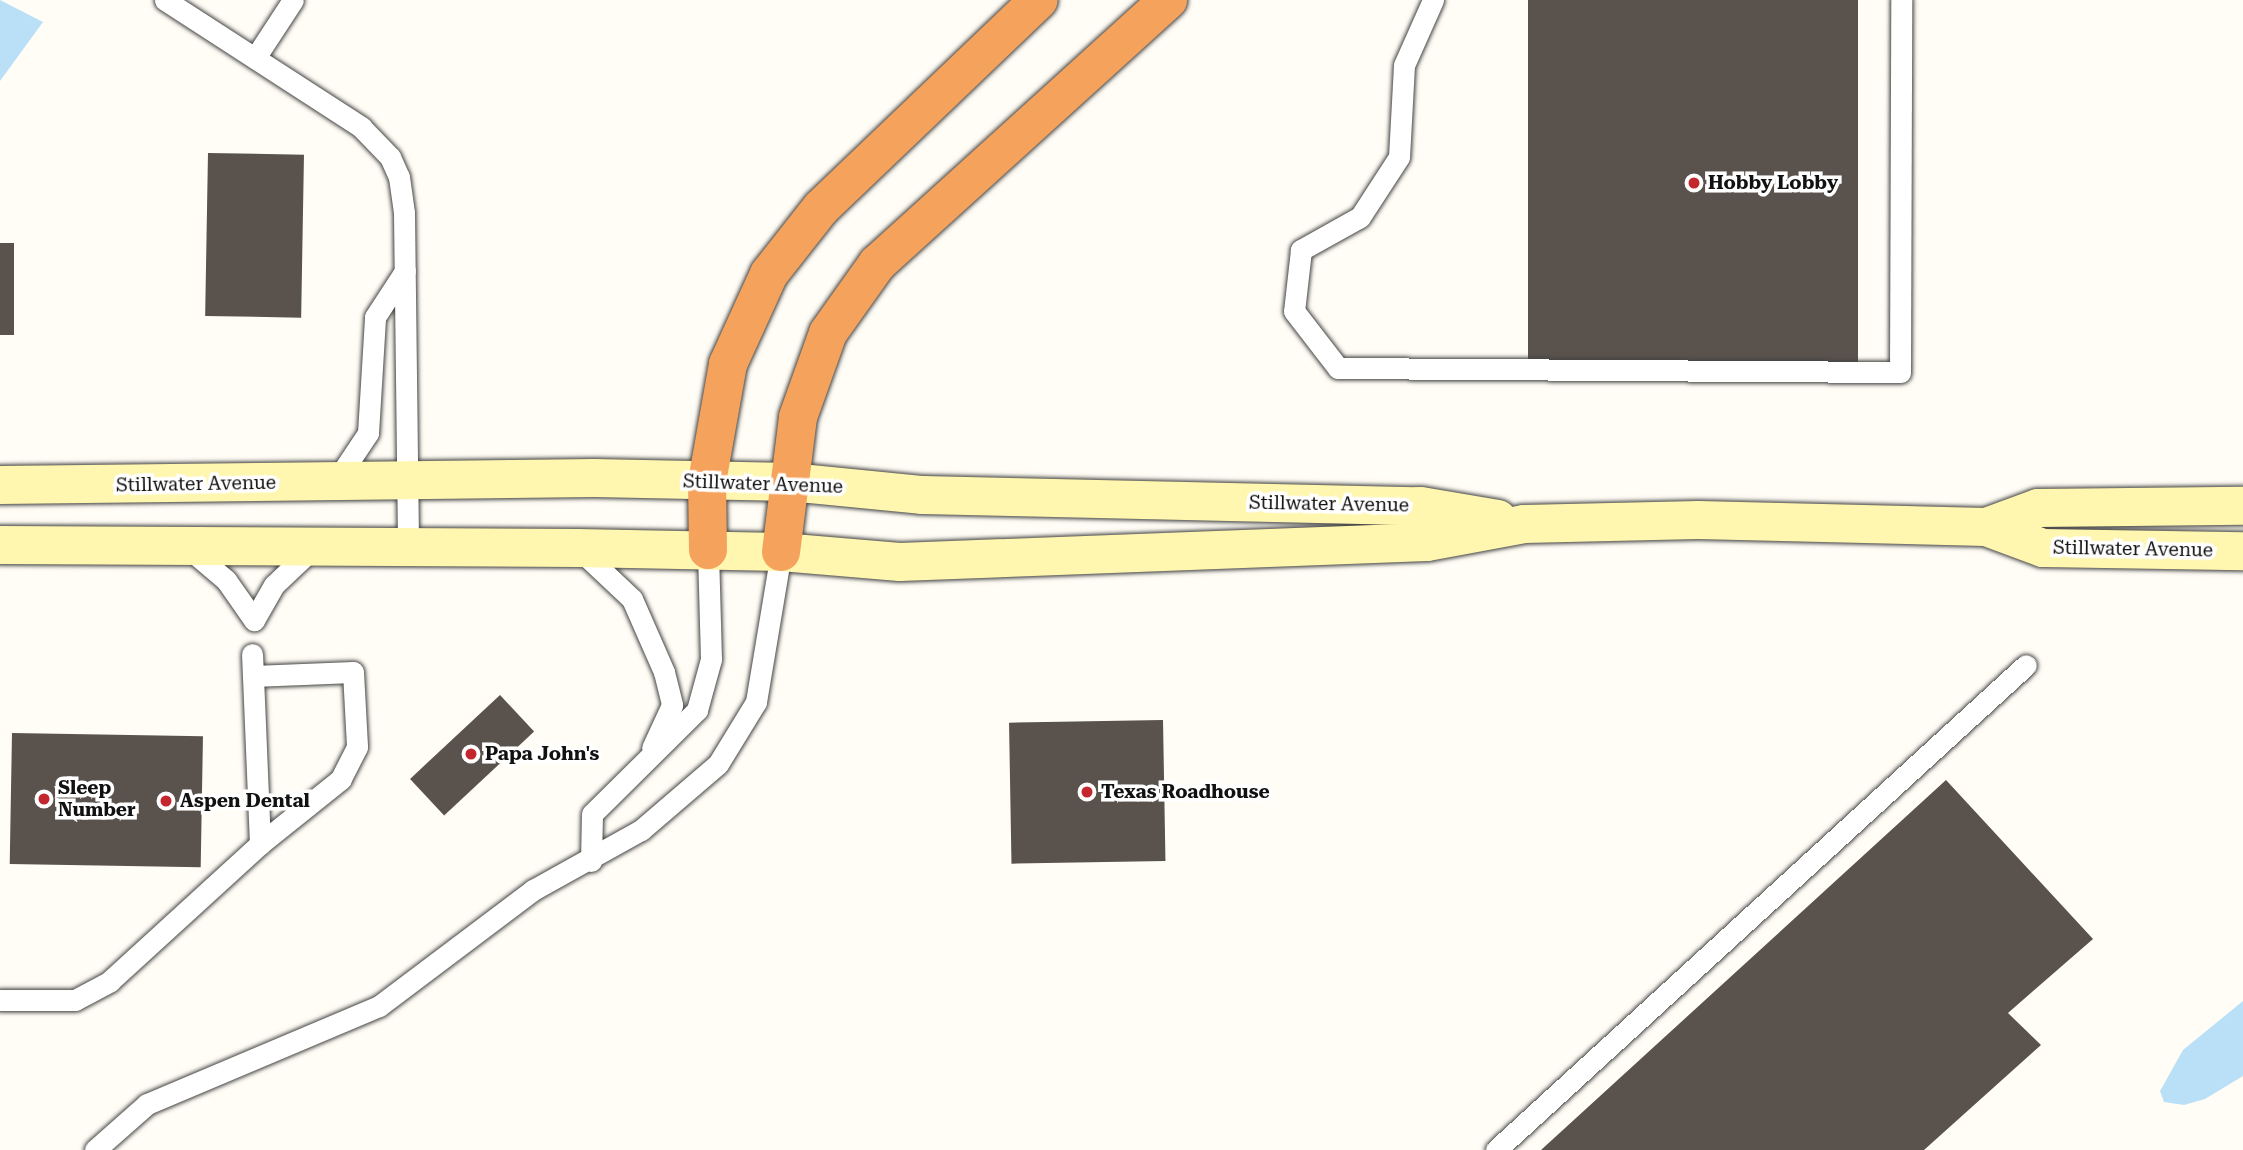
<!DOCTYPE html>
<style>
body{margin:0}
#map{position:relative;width:2243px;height:1150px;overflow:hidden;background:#fffdf5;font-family:"Roboto Serif",serif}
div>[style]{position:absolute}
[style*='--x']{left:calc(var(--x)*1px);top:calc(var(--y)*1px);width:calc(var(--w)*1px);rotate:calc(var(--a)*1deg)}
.water>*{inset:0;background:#b9e0f7}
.building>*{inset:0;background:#5a524d;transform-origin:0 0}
.roads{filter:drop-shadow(0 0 2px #444) drop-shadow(0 0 2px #444)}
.lane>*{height:21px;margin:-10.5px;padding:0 10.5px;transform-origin:10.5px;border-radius:10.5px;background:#fff}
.secondary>*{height:38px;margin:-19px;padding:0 19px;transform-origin:19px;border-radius:19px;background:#fff6b0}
.highway>*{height:38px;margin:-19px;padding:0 19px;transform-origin:19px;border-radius:19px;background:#f5a25d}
.dots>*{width:19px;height:19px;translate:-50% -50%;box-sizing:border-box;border:4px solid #fff;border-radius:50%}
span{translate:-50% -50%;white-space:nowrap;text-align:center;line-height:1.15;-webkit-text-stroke:7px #fff;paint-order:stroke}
.poi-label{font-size:19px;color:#111;font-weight:700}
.left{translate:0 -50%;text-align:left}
.street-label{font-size:19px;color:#111}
</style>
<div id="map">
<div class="water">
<div style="clip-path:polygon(0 0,43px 22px,0 81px)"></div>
<div style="clip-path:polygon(2243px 1001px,2243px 1076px,2205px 1099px,2184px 1105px,2164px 1102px,2160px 1091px,2183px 1050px)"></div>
</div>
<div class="building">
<div style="left:1528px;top:0;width:330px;height:368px"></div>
<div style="left:208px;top:153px;width:96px;height:163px;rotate:1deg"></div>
<div style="left:0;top:243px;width:14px;height:92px"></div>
<div style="left:500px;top:695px;width:50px;height:123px;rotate:47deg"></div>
<div style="left:1163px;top:720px;width:141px;height:154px;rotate:89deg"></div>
<div style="left:12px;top:733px;width:191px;height:131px;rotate:1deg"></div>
<div style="clip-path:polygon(1946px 780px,2093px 939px,2008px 1013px,2041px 1045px,1924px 1150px,1541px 1150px)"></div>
</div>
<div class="roads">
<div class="lane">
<div style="--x:165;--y:0;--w:234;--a:32.9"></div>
<div style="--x:361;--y:127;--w:42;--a:46"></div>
<div style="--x:390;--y:157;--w:22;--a:66"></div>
<div style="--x:399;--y:177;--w:36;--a:82"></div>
<div style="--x:404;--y:213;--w:332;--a:89.3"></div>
<div style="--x:1433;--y:0;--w:71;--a:114"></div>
<div style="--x:1404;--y:65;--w:92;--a:93.1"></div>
<div style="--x:1399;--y:157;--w:72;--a:123"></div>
<div style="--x:1360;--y:217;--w:68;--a:150.8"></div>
<div style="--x:1301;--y:250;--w:61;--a:96.5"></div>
<div style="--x:1294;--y:311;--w:72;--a:52.3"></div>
<div style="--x:1338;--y:368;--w:562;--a:0.41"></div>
<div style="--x:1900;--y:372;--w:372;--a:-89.8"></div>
<div style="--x:255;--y:58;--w:69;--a:-56.8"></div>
<div style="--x:336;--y:481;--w:58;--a:-56.3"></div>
<div style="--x:368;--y:433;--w:116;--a:-86.5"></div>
<div style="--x:375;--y:317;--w:55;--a:-56.9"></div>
<div style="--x:187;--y:547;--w:51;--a:40.2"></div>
<div style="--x:226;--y:580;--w:49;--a:55"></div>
<div style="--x:254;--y:620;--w:40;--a:-60.3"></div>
<div style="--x:274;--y:585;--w:55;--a:-43.5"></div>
<div style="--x:579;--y:549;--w:73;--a:43.3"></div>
<div style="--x:632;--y:599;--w:80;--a:66.3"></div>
<div style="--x:664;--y:672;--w:34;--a:76"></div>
<div style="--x:672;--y:705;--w:47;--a:114.9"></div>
<div style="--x:253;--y:676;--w:100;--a:-2.3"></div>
<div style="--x:353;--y:672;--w:75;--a:86.9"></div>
<div style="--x:357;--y:747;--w:36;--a:117"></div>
<div style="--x:341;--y:779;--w:104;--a:141.3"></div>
<div style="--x:591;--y:861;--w:47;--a:-88.8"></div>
<div style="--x:592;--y:814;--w:148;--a:-44.7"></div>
<div style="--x:697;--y:710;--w:53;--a:-74.6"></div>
<div style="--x:711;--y:659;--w:109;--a:-91.6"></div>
<div style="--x:0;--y:1000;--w:75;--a:0"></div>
<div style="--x:75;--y:1000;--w:40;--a:-28"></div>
<div style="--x:110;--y:981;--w:203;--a:-42.4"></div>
<div style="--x:260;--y:844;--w:190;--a:-92.4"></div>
<div style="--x:95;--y:1150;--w:69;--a:-41.5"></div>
<div style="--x:147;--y:1104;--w:252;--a:-22.9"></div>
<div style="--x:379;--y:1006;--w:193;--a:-37"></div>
<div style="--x:533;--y:890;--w:124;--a:-29.1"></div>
<div style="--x:641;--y:830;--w:101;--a:-40.6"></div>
<div style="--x:718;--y:764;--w:73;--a:-58.5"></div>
<div style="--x:756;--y:702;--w:152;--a:-80.5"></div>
<div style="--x:1496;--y:1150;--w:718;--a:-42.46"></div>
</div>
<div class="secondary">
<div style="--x:0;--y:485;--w:594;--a:-0.68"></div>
<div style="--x:594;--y:478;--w:196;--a:1.2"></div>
<div style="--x:790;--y:482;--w:134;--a:5.6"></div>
<div style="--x:923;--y:495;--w:498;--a:1.3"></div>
<div style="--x:1421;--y:506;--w:78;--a:9.6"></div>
<div style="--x:1986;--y:527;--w:55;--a:-20.1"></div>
<div style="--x:2038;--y:508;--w:205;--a:-0.6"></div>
<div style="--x:0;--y:545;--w:578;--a:0.3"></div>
<div style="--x:578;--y:548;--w:203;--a:1.1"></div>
<div style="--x:781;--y:552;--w:119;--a:4.8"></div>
<div style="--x:900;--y:562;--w:527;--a:-2.17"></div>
<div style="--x:1427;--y:542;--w:99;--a:-10.5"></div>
<div style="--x:1524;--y:524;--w:174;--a:-1.3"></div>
<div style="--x:1698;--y:520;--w:288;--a:1.4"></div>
<div style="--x:1986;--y:527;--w:61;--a:20.2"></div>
<div style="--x:2043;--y:548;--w:200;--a:0.9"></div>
</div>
<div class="highway">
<div style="--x:708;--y:550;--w:68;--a:-90.8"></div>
<div style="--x:707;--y:482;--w:120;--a:-79.9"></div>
<div style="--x:728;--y:364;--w:99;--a:-65.5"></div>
<div style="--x:769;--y:274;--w:84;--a:-51.8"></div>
<div style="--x:821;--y:208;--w:301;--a:-43.7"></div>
<div style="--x:781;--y:552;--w:136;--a:-82.8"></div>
<div style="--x:798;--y:417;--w:89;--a:-70.3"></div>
<div style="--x:828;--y:333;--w:85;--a:-54.6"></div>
<div style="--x:877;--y:264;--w:393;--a:-42.2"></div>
</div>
</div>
<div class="dots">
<div style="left:1694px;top:183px;background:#c4262e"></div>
<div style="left:471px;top:754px;background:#c4262e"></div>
<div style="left:1087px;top:792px;background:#c4262e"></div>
<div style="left:44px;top:799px;background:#c4262e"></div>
<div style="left:166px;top:801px;background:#c4262e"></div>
</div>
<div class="poi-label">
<span class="left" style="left:1708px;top:183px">Hobby Lobby</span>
<span class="left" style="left:485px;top:754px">Papa John's</span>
<span class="left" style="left:58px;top:799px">Sleep<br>Number</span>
<span class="left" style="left:1101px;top:792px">Texas Roadhouse</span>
<span class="left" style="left:180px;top:801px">Aspen Dental</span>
</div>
<div class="street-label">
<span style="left:196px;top:484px;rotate:-1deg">Stillwater Avenue</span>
<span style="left:763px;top:484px;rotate:2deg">Stillwater Avenue</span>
<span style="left:1329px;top:504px;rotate:1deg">Stillwater Avenue</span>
<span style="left:2133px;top:549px;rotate:1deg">Stillwater Avenue</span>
</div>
</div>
